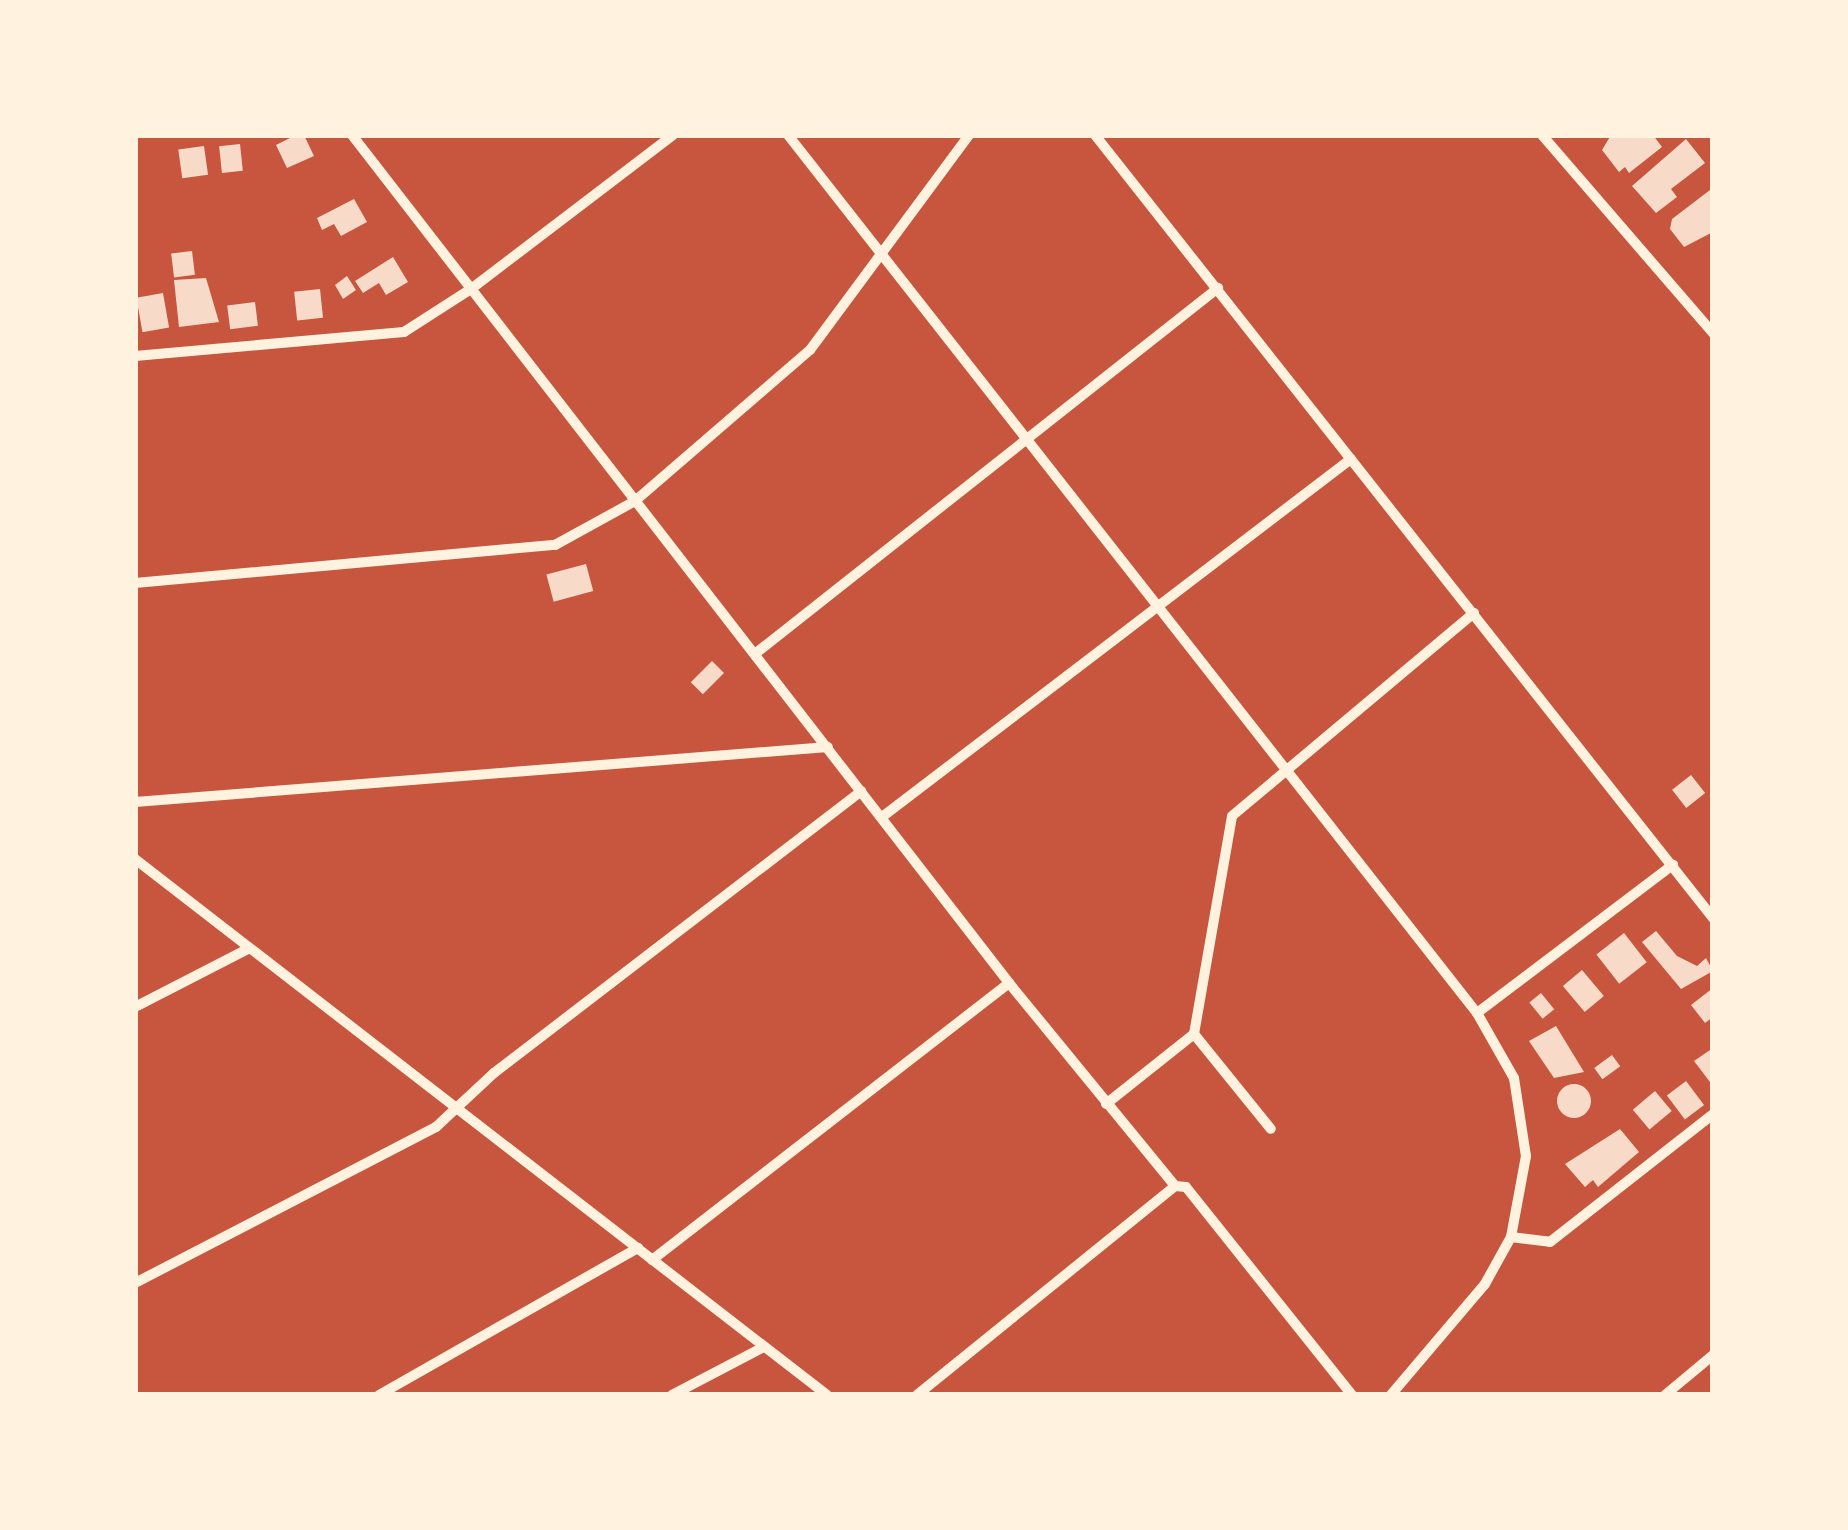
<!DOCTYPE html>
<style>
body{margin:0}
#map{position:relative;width:1848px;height:1530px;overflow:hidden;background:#c8553d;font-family:"Fira Sans Condensed",sans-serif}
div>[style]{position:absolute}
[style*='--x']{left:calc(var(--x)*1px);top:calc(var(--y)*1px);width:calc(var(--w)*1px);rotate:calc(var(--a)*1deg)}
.building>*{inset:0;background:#f7dbc8;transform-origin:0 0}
.round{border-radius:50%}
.minor>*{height:10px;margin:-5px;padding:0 5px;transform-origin:5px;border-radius:5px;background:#fff3e0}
span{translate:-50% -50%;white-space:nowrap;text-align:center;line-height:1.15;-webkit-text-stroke:8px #fff3e0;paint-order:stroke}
.frame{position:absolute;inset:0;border:138px solid #fff3e0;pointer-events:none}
</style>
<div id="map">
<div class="building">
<div style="clip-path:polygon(296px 135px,304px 135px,314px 156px,287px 168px,276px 145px)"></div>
<div style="clip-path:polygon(1611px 135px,1653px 135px,1662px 147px,1629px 173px,1625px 167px,1619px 172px,1602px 150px)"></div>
<div style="clip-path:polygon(1686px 139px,1705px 163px,1671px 189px,1677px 197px,1656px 213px,1632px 186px)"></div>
<div style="left:240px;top:144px;width:27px;height:21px;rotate:84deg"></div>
<div style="left:204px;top:146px;width:29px;height:26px;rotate:82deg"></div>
<div style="clip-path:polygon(1710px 190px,1713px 232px,1684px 247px,1670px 229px,1672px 219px)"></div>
<div style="clip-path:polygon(354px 199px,367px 222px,341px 236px,334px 224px,322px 230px,317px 218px)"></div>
<div style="left:192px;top:251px;width:24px;height:21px;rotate:83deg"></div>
<div style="clip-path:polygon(393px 257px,408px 282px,386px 295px,379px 283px,363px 293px,355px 281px)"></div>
<div style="clip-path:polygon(347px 276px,356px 290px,343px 299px,335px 285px)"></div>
<div style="clip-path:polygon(206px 278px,219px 322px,179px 327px,174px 280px)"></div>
<div style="left:320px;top:289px;width:29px;height:26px;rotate:84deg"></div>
<div style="left:163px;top:293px;width:35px;height:27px;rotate:80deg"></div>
<div style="left:255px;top:302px;width:24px;height:28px;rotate:83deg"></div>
<div style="left:586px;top:564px;width:28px;height:41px;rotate:75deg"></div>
<div style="left:712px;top:661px;width:17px;height:30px;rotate:45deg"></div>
<div style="left:1691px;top:775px;width:23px;height:24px;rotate:52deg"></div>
<div style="clip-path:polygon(1656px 931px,1677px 956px,1697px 966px,1706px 958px,1713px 971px,1681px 989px,1642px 942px)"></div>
<div style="left:1624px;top:933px;width:37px;height:35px;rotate:52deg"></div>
<div style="left:1582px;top:970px;width:34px;height:25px;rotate:50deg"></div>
<div style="clip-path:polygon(1713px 988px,1713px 1017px,1705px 1023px,1691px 1005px)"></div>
<div style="left:1541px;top:993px;width:21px;height:15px;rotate:51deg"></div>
<div style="clip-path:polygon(1556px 1026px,1584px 1072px,1554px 1078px,1529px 1041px)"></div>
<div style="clip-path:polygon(1713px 1048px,1713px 1086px,1694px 1061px)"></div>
<div style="left:1612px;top:1055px;width:14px;height:22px;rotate:54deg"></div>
<div style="left:1686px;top:1081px;width:30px;height:24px;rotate:53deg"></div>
<div class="round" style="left:1557px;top:1084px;width:34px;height:34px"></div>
<div style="left:1655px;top:1091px;width:26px;height:29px;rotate:50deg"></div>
<div style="clip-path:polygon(1620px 1129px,1639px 1152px,1598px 1187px,1593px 1180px,1585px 1187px,1565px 1164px)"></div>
</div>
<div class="minor">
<div style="--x:352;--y:135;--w:1073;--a:52.23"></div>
<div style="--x:1009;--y:983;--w:262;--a:50.7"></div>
<div style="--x:1175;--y:1186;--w:11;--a:5"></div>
<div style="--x:1186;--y:1187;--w:266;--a:51.4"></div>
<div style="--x:788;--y:135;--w:1116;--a:51.88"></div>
<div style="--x:1477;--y:1013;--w:75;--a:60.4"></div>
<div style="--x:1514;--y:1078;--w:79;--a:81.3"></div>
<div style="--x:1526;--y:1156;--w:82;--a:100.5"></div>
<div style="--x:1511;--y:1237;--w:54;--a:119"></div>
<div style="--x:1485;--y:1284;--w:145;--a:130.3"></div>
<div style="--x:1095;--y:135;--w:998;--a:51.72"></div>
<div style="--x:1542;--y:135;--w:262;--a:49.2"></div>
<div style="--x:135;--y:356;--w:270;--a:-5.1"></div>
<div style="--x:404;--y:332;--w:80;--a:-32.7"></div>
<div style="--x:471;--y:289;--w:254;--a:-37.3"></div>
<div style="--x:135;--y:583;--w:422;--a:-5.2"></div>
<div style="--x:555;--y:545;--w:91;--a:-28.8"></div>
<div style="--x:635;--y:501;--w:231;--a:-40.8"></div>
<div style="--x:810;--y:350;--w:267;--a:-53.5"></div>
<div style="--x:756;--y:653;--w:589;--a:-38.31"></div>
<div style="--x:135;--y:802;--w:695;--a:-4.54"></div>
<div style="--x:882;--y:817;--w:590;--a:-37.36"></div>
<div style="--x:135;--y:859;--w:875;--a:37.76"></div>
<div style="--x:135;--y:1007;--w:129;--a:-27.2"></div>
<div style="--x:1477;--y:1013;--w:246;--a:-37.1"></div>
<div style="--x:1194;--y:1034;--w:122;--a:51"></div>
<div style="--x:1106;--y:1104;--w:112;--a:-38.5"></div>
<div style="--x:1194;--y:1034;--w:221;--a:-80.1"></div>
<div style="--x:1232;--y:816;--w:316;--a:-40"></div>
<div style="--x:1511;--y:1237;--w:39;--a:7"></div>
<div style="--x:1550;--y:1242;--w:207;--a:-38.1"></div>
<div style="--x:652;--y:1260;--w:452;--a:-37.8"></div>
<div style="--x:135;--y:1283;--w:339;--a:-27.4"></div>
<div style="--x:436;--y:1127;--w:79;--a:-43"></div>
<div style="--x:494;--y:1073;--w:463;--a:-37.5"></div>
<div style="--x:379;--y:1395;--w:298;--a:-29.6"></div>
<div style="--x:672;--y:1395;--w:102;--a:-27.6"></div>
<div style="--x:917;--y:1395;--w:332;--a:-39"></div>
<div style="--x:1665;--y:1395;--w:62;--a:-39.8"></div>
</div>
<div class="frame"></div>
</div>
